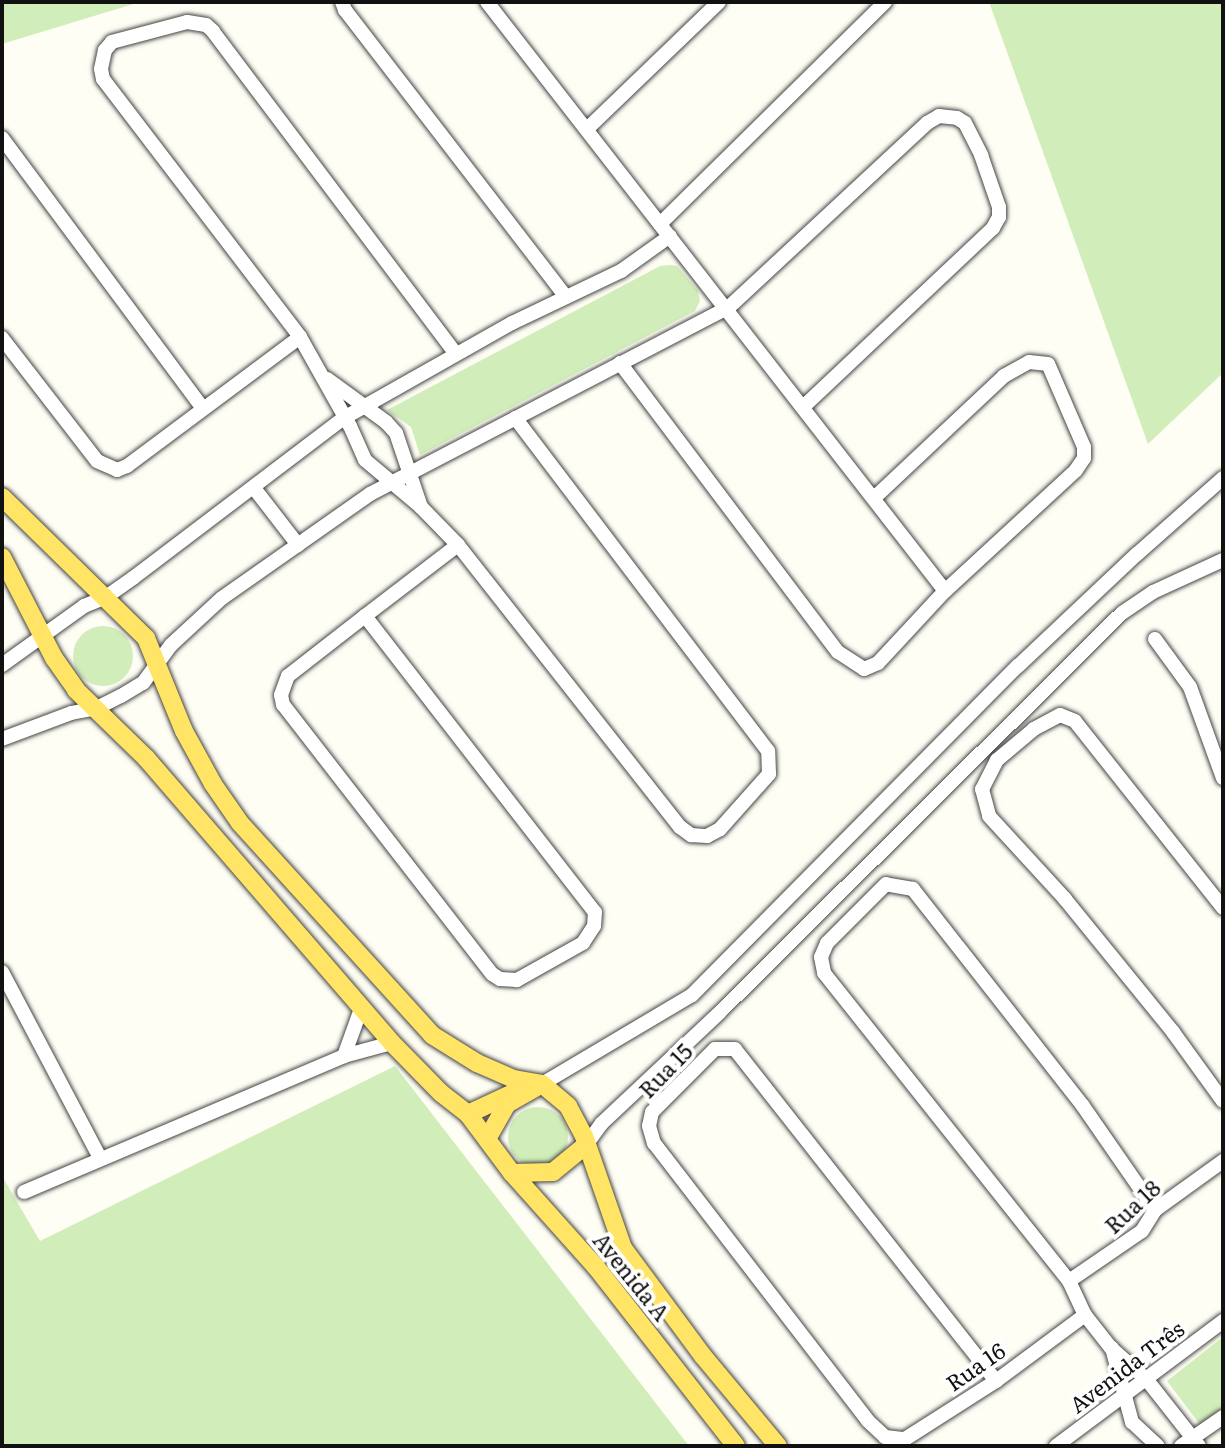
<!DOCTYPE html>
<meta charset="utf-8">
<style>
body{margin:0}
#map{position:relative;width:1225px;height:1448px;overflow:hidden;background:#fffef5;font-family:Literata,serif}
div>[style]{position:absolute}
[style*='--x']{left:calc(var(--x)*1px);top:calc(var(--y)*1px);width:calc(var(--w)*1px);rotate:calc(var(--a)*1deg)}
.green>*{inset:0;background:#d1eeba}
.round{border-radius:50%}
.roads{filter:drop-shadow(0 0 2px #444) drop-shadow(0 0 2px #444)}
.minor>*{height:14px;margin:-7px;padding:0 7px;transform-origin:7px;border-radius:7px;background:#fff}
.major>*{height:18px;margin:-9px;padding:0 9px;transform-origin:9px;border-radius:9px;background:#ffe465}
span{translate:-50% -50%;white-space:nowrap;text-align:center;line-height:1.15;-webkit-text-stroke:8px #fff;paint-order:stroke}
.street-label{font-size:22px;color:#111}
.frame{position:absolute;inset:0;border:4px solid #111;pointer-events:none}
</style>
<div id="map">
<div class="green">
<div style="clip-path:polygon(2px 2px,140px 2px,2px 44px)"></div>
<div style="clip-path:polygon(989px 2px,1223px 2px,1223px 373px,1148px 444px)"></div>
<div style="clip-path:polygon(671px 265px,677px 266px,698px 291px,700px 301px,695px 311px,420px 455px,411px 427px,387px 410px,660px 266px)"></div>
<div class="round" style="left:73px;top:626px;width:60px;height:60px"></div>
<div style="clip-path:polygon(395px 1066px,689px 1446px,2px 1446px,2px 1176px,40px 1241px)"></div>
<div class="round" style="left:508px;top:1107px;width:60px;height:60px"></div>
<div style="clip-path:polygon(1223px 1337px,1223px 1408px,1201px 1426px,1167px 1381px)"></div>
</div>
<div class="roads">
<div class="minor">
<div style="--x:342;--y:2;--w:9;--a:69"></div>
<div style="--x:345;--y:10;--w:362;--a:52.4"></div>
<div style="--x:487;--y:2;--w:746;--a:52.13"></div>
<div style="--x:587;--y:129;--w:183;--a:-43.9"></div>
<div style="--x:2;--y:138;--w:335;--a:53.4"></div>
<div style="--x:660;--y:224;--w:316;--a:-44.6"></div>
<div style="--x:2;--y:338;--w:155;--a:52.3"></div>
<div style="--x:97;--y:461;--w:22;--a:24"></div>
<div style="--x:117;--y:470;--w:11;--a:-22"></div>
<div style="--x:127;--y:466;--w:216;--a:-36.7"></div>
<div style="--x:456;--y:354;--w:404;--a:-127"></div>
<div style="--x:213;--y:31;--w:9;--a:-139"></div>
<div style="--x:206;--y:25;--w:19;--a:-171"></div>
<div style="--x:187;--y:22;--w:78;--a:165.1"></div>
<div style="--x:112;--y:42;--w:11;--a:131"></div>
<div style="--x:105;--y:50;--w:19;--a:102"></div>
<div style="--x:101;--y:69;--w:10;--a:79"></div>
<div style="--x:103;--y:79;--w:325;--a:52.6"></div>
<div style="--x:300;--y:337;--w:102;--a:60.7"></div>
<div style="--x:350;--y:426;--w:37;--a:66"></div>
<div style="--x:365;--y:460;--w:73;--a:40"></div>
<div style="--x:421;--y:507;--w:53;--a:45.8"></div>
<div style="--x:458;--y:545;--w:359;--a:51.8"></div>
<div style="--x:680;--y:827;--w:14;--a:36"></div>
<div style="--x:691;--y:835;--w:16;--a:4"></div>
<div style="--x:707;--y:836;--w:15;--a:-28"></div>
<div style="--x:720;--y:829;--w:74;--a:-48.3"></div>
<div style="--x:769;--y:774;--w:23;--a:-92"></div>
<div style="--x:768;--y:751;--w:418;--a:-127.2"></div>
<div style="--x:620;--y:363;--w:362;--a:53"></div>
<div style="--x:838;--y:652;--w:31;--a:33"></div>
<div style="--x:864;--y:669;--w:15;--a:-23"></div>
<div style="--x:878;--y:663;--w:98;--a:-47.1"></div>
<div style="--x:945;--y:591;--w:178;--a:-42.7"></div>
<div style="--x:1076;--y:470;--w:14;--a:-56"></div>
<div style="--x:1084;--y:458;--w:11;--a:-90"></div>
<div style="--x:1084;--y:447;--w:90;--a:-113.4"></div>
<div style="--x:1048;--y:364;--w:19;--a:-174"></div>
<div style="--x:1029;--y:362;--w:29;--a:151"></div>
<div style="--x:1004;--y:376;--w:178;--a:136.8"></div>
<div style="--x:327;--y:379;--w:73;--a:36.1"></div>
<div style="--x:386;--y:422;--w:15;--a:48"></div>
<div style="--x:396;--y:433;--w:78;--a:71.3"></div>
<div style="--x:254;--y:488;--w:72;--a:52.3"></div>
<div style="--x:365;--y:616;--w:375;--a:52.2"></div>
<div style="--x:595;--y:912;--w:14;--a:94"></div>
<div style="--x:594;--y:926;--w:20;--a:123"></div>
<div style="--x:583;--y:943;--w:76;--a:150.7"></div>
<div style="--x:517;--y:980;--w:17;--a:-177"></div>
<div style="--x:500;--y:979;--w:9;--a:-148"></div>
<div style="--x:492;--y:974;--w:341;--a:-127.8"></div>
<div style="--x:283;--y:705;--w:10;--a:-101"></div>
<div style="--x:281;--y:695;--w:20;--a:-70"></div>
<div style="--x:288;--y:676;--w:98;--a:-37.9"></div>
<div style="--x:365;--y:616;--w:117;--a:-37.4"></div>
<div style="--x:1155;--y:639;--w:59;--a:53.9"></div>
<div style="--x:1190;--y:687;--w:97;--a:70.1"></div>
<div style="--x:2;--y:665;--w:101;--a:-35.7"></div>
<div style="--x:84;--y:606;--w:24;--a:-22"></div>
<div style="--x:106;--y:597;--w:33;--a:-35"></div>
<div style="--x:133;--y:578;--w:265;--a:-37.2"></div>
<div style="--x:344;--y:418;--w:193;--a:-29.5"></div>
<div style="--x:512;--y:323;--w:121;--a:-25.5"></div>
<div style="--x:621;--y:271;--w:60;--a:-35.5"></div>
<div style="--x:2;--y:739;--w:74;--a:-20.6"></div>
<div style="--x:71;--y:713;--w:26;--a:-11"></div>
<div style="--x:97;--y:708;--w:27;--a:-27"></div>
<div style="--x:121;--y:696;--w:26;--a:-31"></div>
<div style="--x:143;--y:683;--w:47;--a:-53.6"></div>
<div style="--x:171;--y:645;--w:69;--a:-42.7"></div>
<div style="--x:222;--y:598;--w:181;--a:-35.1"></div>
<div style="--x:370;--y:494;--w:403;--a:-27.5"></div>
<div style="--x:728;--y:308;--w:272;--a:-42.9"></div>
<div style="--x:927;--y:123;--w:14;--a:-30"></div>
<div style="--x:939;--y:116;--w:18;--a:6"></div>
<div style="--x:957;--y:118;--w:9;--a:32"></div>
<div style="--x:965;--y:123;--w:36;--a:63"></div>
<div style="--x:981;--y:155;--w:55;--a:70.9"></div>
<div style="--x:999;--y:207;--w:10;--a:90"></div>
<div style="--x:999;--y:217;--w:13;--a:119"></div>
<div style="--x:993;--y:228;--w:260;--a:136.7"></div>
<div style="--x:1223;--y:908;--w:238;--a:-128.4"></div>
<div style="--x:1075;--y:721;--w:16;--a:-158"></div>
<div style="--x:1060;--y:715;--w:30;--a:152"></div>
<div style="--x:1034;--y:729;--w:48;--a:140"></div>
<div style="--x:997;--y:760;--w:33;--a:117"></div>
<div style="--x:982;--y:789;--w:28;--a:75"></div>
<div style="--x:989;--y:816;--w:113;--a:47.5"></div>
<div style="--x:1065;--y:899;--w:171;--a:50.9"></div>
<div style="--x:1173;--y:1032;--w:85;--a:54.1"></div>
<div style="--x:2;--y:972;--w:210;--a:62.2"></div>
<div style="--x:344;--y:1056;--w:53;--a:-70.2"></div>
<div style="--x:542;--y:1084;--w:174;--a:-30.7"></div>
<div style="--x:692;--y:995;--w:463;--a:-45.3"></div>
<div style="--x:1018;--y:666;--w:163;--a:-43.3"></div>
<div style="--x:1137;--y:554;--w:115;--a:-41.5"></div>
<div style="--x:586;--y:1145;--w:27;--a:-54"></div>
<div style="--x:602;--y:1123;--w:161;--a:-43.2"></div>
<div style="--x:719;--y:1013;--w:568;--a:-44.79"></div>
<div style="--x:1122;--y:613;--w:37;--a:-34"></div>
<div style="--x:1153;--y:592;--w:77;--a:-24.6"></div>
<div style="--x:24;--y:1192;--w:348;--a:-23"></div>
<div style="--x:344;--y:1056;--w:50;--a:-15.2"></div>
<div style="--x:1155;--y:1210;--w:126;--a:-124.7"></div>
<div style="--x:1083;--y:1106;--w:276;--a:-128.1"></div>
<div style="--x:913;--y:889;--w:27;--a:-170"></div>
<div style="--x:886;--y:884;--w:83;--a:135"></div>
<div style="--x:827;--y:943;--w:15;--a:113"></div>
<div style="--x:821;--y:957;--w:16;--a:79"></div>
<div style="--x:824;--y:973;--w:394;--a:51.5"></div>
<div style="--x:1069;--y:1281;--w:38;--a:65"></div>
<div style="--x:1085;--y:1315;--w:42;--a:51.8"></div>
<div style="--x:1111;--y:1348;--w:48;--a:41.6"></div>
<div style="--x:1147;--y:1380;--w:84;--a:51.8"></div>
<div style="--x:1069;--y:1281;--w:88;--a:-34.4"></div>
<div style="--x:1142;--y:1231;--w:25;--a:-58"></div>
<div style="--x:1155;--y:1210;--w:84;--a:-35.8"></div>
<div style="--x:1112;--y:1348;--w:77;--a:74.9"></div>
<div style="--x:1132;--y:1422;--w:35;--a:43"></div>
<div style="--x:996;--y:1381;--w:422;--a:-128.2"></div>
<div style="--x:735;--y:1049;--w:20;--a:180"></div>
<div style="--x:715;--y:1049;--w:89;--a:135"></div>
<div style="--x:652;--y:1112;--w:14;--a:102"></div>
<div style="--x:649;--y:1126;--w:18;--a:74"></div>
<div style="--x:654;--y:1143;--w:351;--a:52.4"></div>
<div style="--x:868;--y:1421;--w:23;--a:43"></div>
<div style="--x:885;--y:1437;--w:20;--a:6"></div>
<div style="--x:905;--y:1439;--w:108;--a:-32.5"></div>
<div style="--x:996;--y:1381;--w:111;--a:-36.6"></div>
<div style="--x:1056;--y:1446;--w:209;--a:-36.8"></div>
<div style="--x:1181;--y:1446;--w:51;--a:-34.6"></div>
</div>
<div class="major">
<div style="--x:2;--y:497;--w:202;--a:44.4"></div>
<div style="--x:146;--y:638;--w:100;--a:67.8"></div>
<div style="--x:184;--y:731;--w:60;--a:61.3"></div>
<div style="--x:213;--y:784;--w:47;--a:55.3"></div>
<div style="--x:240;--y:823;--w:286;--a:47.8"></div>
<div style="--x:432;--y:1035;--w:53;--a:31.9"></div>
<div style="--x:477;--y:1063;--w:40;--a:23.4"></div>
<div style="--x:514;--y:1079;--w:28;--a:10"></div>
<div style="--x:542;--y:1084;--w:34;--a:40"></div>
<div style="--x:568;--y:1106;--w:34;--a:62"></div>
<div style="--x:584;--y:1136;--w:119;--a:70.8"></div>
<div style="--x:623;--y:1248;--w:134;--a:53.5"></div>
<div style="--x:703;--y:1356;--w:117;--a:50.2"></div>
<div style="--x:2;--y:557;--w:114;--a:62.8"></div>
<div style="--x:54;--y:658;--w:39;--a:55"></div>
<div style="--x:76;--y:690;--w:98;--a:44.2"></div>
<div style="--x:146;--y:758;--w:376;--a:49.2"></div>
<div style="--x:392;--y:1043;--w:70;--a:45.6"></div>
<div style="--x:441;--y:1093;--w:34;--a:38"></div>
<div style="--x:468;--y:1114;--w:74;--a:53.3"></div>
<div style="--x:512;--y:1173;--w:126;--a:48.2"></div>
<div style="--x:596;--y:1267;--w:227;--a:52"></div>
<div style="--x:468;--y:1114;--w:54;--a:-25.1"></div>
<div style="--x:487;--y:1139;--w:40;--a:-60.3"></div>
<div style="--x:507;--y:1104;--w:40;--a:-29.7"></div>
<div style="--x:512;--y:1173;--w:41;--a:-1.4"></div>
<div style="--x:553;--y:1172;--w:43;--a:-39.3"></div>
</div>
</div>
<div class="street-label">
<span style="left:665px;top:1070px;rotate:-46deg">Rua 15</span>
<span style="left:1132px;top:1206px;rotate:-43deg">Rua 18</span>
<span style="left:632px;top:1276px;rotate:51deg">Avenida A</span>
<span style="left:975px;top:1366px;rotate:-35deg">Rua 16</span>
<span style="left:1126px;top:1366px;rotate:-37deg">Avenida Três</span>
</div>
<div class="frame"></div>
</div>
